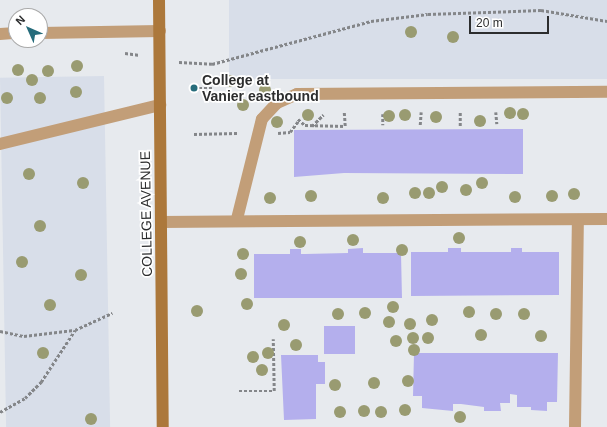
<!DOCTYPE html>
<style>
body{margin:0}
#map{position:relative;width:607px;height:427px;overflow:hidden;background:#e7eaee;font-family:Arial,sans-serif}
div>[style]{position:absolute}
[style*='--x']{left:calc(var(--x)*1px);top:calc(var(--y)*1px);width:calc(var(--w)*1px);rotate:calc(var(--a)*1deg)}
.built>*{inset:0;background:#d8dee9;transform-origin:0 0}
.building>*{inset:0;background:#b4afed;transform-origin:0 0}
.path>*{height:2.5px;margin-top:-1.25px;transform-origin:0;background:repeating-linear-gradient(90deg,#848689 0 3px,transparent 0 5px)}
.lane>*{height:12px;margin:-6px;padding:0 6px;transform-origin:6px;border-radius:6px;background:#c29e78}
.street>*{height:12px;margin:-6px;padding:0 6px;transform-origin:6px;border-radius:6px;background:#c29e78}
.secondary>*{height:12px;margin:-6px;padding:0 6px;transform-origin:6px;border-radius:6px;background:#ac783b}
.trees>*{width:12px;height:12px;margin:-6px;border-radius:50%;background:#999b71}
.dots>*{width:11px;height:11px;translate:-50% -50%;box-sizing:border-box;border:2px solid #fff;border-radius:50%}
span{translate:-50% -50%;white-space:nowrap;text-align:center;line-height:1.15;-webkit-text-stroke:3.5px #fff;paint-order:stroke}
.poi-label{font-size:14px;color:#2c2d2e;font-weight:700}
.left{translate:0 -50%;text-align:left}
.street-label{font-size:14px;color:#2c2d2e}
.north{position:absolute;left:8px;top:8px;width:40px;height:40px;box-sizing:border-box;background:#fff;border:1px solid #ababab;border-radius:50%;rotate:315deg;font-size:11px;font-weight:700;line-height:16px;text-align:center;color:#2c2d2e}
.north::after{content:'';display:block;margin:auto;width:14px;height:18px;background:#266c7b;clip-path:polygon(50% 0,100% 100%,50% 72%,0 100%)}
.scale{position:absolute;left:469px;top:16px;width:80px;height:18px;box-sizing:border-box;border:2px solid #2c2d2e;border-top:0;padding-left:5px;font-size:12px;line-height:14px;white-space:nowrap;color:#2c2d2e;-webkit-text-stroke:3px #fff;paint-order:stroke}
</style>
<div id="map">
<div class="built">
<div style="left:229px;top:0;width:378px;height:79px"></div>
<div style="left:104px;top:76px;width:351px;height:104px;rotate:89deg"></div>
</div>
<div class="building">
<div style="clip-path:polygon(523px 129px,523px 174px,344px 173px,294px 177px,294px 130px)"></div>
<div style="clip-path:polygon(363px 248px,363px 253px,401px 253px,402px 298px,254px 298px,254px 254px,290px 254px,290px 249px,301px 249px,301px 254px,305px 254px,348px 253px,348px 249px)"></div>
<div style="clip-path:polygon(448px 248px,461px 248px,461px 252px,511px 252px,511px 248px,522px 248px,522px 252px,559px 252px,559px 295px,411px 296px,411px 252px,448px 252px)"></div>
<div style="left:355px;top:326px;width:28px;height:31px;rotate:90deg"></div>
<div style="clip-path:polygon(414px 353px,558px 353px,557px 402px,547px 402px,547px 411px,531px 410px,531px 407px,517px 407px,517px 395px,510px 394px,510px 403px,500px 403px,501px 411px,484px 411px,484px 407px,461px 404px,453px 404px,453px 411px,422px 408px,422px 396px,413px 396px)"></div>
<div style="clip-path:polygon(281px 355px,318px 355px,318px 362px,325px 362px,325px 384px,316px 384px,316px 419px,284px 420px)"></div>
</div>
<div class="path">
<div style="--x:125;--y:53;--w:15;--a:8"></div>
<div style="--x:179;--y:62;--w:33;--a:3"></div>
<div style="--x:212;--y:64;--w:165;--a:-15.1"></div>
<div style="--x:371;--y:21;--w:57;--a:-7"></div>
<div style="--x:428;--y:14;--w:113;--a:-2"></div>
<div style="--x:541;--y:10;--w:67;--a:9.5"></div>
<div style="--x:194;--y:88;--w:18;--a:0"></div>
<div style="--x:496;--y:112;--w:12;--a:85"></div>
<div style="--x:383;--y:114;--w:11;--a:90"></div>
<div style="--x:298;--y:119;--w:9;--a:41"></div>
<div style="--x:305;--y:125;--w:40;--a:1.4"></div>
<div style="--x:345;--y:126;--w:14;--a:-94"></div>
<div style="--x:420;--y:125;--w:13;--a:-86"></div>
<div style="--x:312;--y:126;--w:16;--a:-45"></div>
<div style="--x:460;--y:126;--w:14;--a:-90"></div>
<div style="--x:278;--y:133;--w:12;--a:-5"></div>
<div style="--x:290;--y:132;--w:15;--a:-53"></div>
<div style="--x:194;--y:134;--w:43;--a:-1.3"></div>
<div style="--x:0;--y:331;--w:25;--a:12"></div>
<div style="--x:24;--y:336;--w:50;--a:-6.8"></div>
<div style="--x:239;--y:391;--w:35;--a:0"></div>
<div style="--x:274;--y:391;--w:52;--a:-91.1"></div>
<div style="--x:0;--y:412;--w:29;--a:-29"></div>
<div style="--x:25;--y:398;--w:23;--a:-45"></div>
<div style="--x:41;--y:382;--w:62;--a:-56.8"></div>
<div style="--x:75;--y:330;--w:41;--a:-24.7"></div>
</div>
<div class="lane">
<div style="--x:0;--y:144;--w:165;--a:-13.7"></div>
<div style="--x:237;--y:219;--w:103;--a:-76"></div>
<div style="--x:262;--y:119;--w:22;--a:-47"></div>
<div style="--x:277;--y:103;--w:22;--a:-24"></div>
<div style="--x:297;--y:94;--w:310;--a:-0.4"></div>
<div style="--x:161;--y:222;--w:446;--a:-0.4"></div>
<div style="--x:575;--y:427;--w:207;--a:-89.2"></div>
</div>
<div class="street">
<div style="--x:40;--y:33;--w:120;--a:-1"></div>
<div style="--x:0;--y:34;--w:16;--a:-4"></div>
</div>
<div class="secondary">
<div style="--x:159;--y:0;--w:427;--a:89.5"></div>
</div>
<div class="trees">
<div style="left:411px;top:32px"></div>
<div style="left:453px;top:37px"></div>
<div style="left:77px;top:66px"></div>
<div style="left:18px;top:70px"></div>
<div style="left:48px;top:71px"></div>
<div style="left:32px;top:80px"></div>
<div style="left:230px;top:81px"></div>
<div style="left:265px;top:90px"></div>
<div style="left:76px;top:92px"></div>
<div style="left:7px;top:98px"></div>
<div style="left:40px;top:98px"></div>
<div style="left:243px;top:105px"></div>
<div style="left:510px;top:113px"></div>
<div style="left:523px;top:114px"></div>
<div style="left:308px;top:115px"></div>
<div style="left:405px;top:115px"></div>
<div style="left:389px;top:116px"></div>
<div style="left:436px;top:117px"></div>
<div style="left:480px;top:121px"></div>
<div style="left:277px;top:122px"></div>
<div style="left:29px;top:174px"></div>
<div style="left:83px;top:183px"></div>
<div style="left:482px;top:183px"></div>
<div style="left:442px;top:187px"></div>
<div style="left:466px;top:190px"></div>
<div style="left:415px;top:193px"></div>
<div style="left:429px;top:193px"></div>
<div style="left:574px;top:194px"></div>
<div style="left:311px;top:196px"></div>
<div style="left:552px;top:196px"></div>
<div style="left:515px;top:197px"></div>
<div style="left:270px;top:198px"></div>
<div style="left:383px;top:198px"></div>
<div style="left:40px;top:226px"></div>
<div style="left:459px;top:238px"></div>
<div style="left:353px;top:240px"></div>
<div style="left:300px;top:242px"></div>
<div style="left:402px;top:250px"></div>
<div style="left:243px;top:254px"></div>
<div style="left:22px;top:262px"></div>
<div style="left:241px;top:274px"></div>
<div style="left:81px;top:275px"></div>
<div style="left:247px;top:304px"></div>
<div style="left:50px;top:305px"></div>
<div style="left:393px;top:307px"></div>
<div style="left:197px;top:311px"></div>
<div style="left:469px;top:312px"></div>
<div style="left:365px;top:313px"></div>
<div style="left:338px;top:314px"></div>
<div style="left:496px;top:314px"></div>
<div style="left:524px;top:314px"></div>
<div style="left:432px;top:320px"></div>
<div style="left:389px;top:322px"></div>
<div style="left:410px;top:324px"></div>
<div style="left:284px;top:325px"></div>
<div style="left:481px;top:335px"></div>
<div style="left:541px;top:336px"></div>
<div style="left:413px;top:338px"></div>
<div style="left:428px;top:338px"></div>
<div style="left:396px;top:341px"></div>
<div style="left:296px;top:345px"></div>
<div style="left:414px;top:350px"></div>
<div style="left:43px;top:353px"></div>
<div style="left:268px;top:353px"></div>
<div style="left:253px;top:357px"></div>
<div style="left:262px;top:370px"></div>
<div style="left:408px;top:381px"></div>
<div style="left:374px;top:383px"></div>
<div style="left:335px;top:385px"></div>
<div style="left:405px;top:410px"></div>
<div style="left:364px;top:411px"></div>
<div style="left:340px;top:412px"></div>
<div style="left:381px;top:412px"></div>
<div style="left:460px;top:417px"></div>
<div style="left:91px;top:419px"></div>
</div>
<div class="dots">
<div style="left:194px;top:88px;background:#266c7b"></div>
</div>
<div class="poi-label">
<span class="left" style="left:202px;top:88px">College at<br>Vanier eastbound</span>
</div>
<div class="street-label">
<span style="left:146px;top:214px;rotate:-91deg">COLLEGE AVENUE</span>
</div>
<div class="north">N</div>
<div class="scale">20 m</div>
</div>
